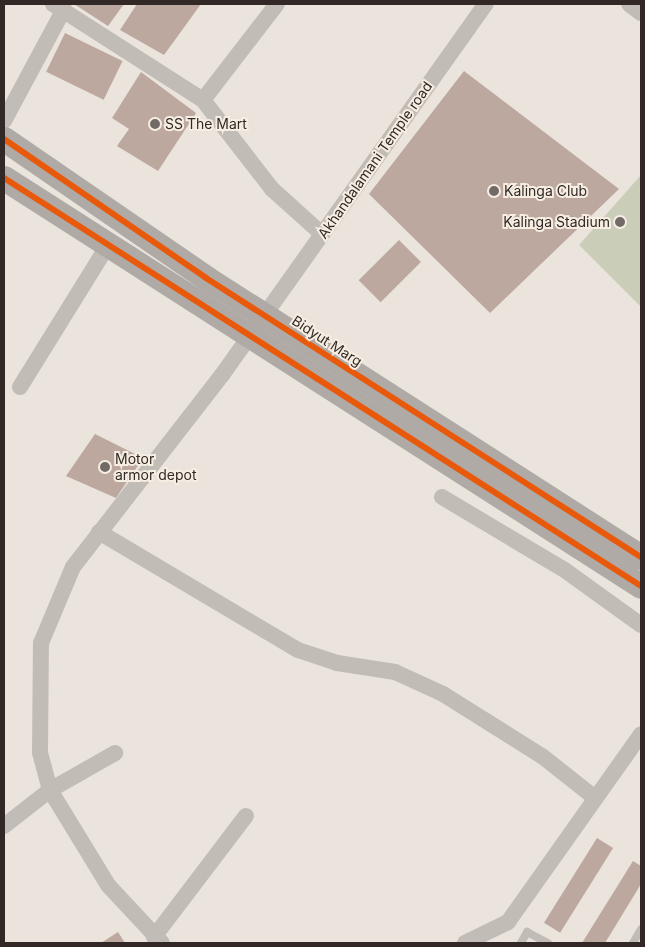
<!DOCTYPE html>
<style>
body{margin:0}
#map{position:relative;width:645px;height:947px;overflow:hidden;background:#eae4dd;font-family:Inter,sans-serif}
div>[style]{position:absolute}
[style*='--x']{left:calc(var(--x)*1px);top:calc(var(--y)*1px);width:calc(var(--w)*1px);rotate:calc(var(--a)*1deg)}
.green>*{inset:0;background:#caceb8}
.building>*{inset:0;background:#bca89f;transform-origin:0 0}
.lane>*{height:8px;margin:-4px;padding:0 4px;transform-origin:4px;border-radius:4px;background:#c2bcb6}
.street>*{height:16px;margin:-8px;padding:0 8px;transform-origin:8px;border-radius:8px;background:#c2bcb6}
.primary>*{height:25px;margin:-12.5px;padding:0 12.5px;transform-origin:12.5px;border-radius:12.5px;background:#b0aaa6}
.cycleway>*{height:6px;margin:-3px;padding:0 3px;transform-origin:3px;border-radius:3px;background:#e8590c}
.dots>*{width:14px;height:14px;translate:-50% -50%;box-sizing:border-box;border:2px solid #f7eee3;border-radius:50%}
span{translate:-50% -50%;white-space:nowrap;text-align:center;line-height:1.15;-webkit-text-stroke:4px #f7eee3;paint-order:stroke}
.poi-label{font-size:14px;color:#322926}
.left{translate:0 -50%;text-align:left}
.right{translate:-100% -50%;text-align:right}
.street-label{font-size:14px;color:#322926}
.frame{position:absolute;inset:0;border:5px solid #322926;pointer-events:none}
</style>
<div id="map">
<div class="green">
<div style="clip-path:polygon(641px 175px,641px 307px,579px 245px)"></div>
</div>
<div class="building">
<div style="clip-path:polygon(74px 4px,124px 4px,108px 26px)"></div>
<div style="clip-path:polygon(137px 4px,201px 4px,164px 55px,120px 30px)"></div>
<div style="left:65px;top:33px;width:64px;height:43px;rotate:26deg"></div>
<div style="clip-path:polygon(464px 71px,619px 189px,490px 313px,369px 194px)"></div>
<div style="clip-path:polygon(141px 72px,196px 113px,158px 171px,117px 146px,129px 129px,112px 118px)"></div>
<div style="left:399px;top:240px;width:31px;height:57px;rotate:45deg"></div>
<div style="clip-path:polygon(95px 434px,143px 458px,116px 498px,66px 476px)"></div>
<div style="left:597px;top:838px;width:19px;height:100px;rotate:32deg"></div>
<div style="clip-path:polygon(633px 861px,641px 866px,641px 884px,605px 943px,582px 943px)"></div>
<div style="clip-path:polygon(118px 932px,125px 943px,101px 943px)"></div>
</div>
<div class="lane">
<div style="--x:521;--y:943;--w:13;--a:-61"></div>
<div style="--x:527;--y:932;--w:24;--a:28"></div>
<div style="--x:633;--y:943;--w:16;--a:-60"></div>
</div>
<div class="street">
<div style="--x:53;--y:4;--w:178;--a:32.6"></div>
<div style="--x:203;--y:100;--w:113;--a:52.2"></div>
<div style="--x:272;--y:189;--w:67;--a:42"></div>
<div style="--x:629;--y:4;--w:15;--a:37"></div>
<div style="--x:203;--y:100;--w:121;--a:-52.4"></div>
<div style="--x:4;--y:121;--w:127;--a:-61.8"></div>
<div style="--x:20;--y:387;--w:167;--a:-58.2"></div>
<div style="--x:442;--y:497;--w:144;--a:30.8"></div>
<div style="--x:566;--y:571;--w:92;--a:35.8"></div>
<div style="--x:99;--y:532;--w:231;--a:30.7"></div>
<div style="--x:298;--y:650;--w:41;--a:18.4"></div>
<div style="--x:337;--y:663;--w:59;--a:8.8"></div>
<div style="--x:395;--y:672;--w:53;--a:24.6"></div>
<div style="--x:443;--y:694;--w:117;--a:32.1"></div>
<div style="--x:542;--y:756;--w:66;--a:38.3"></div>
<div style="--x:4;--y:826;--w:58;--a:-38"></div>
<div style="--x:50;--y:790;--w:75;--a:-29.6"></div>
<div style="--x:154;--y:937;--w:152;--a:-52.8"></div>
<div style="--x:162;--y:943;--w:79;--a:-133"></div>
<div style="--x:108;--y:885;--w:111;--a:-121.4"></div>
<div style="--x:50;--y:790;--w:39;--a:-105"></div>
<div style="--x:40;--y:752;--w:109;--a:-89.5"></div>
<div style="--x:41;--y:643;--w:82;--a:-67.2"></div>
<div style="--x:73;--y:567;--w:243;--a:-52.2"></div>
<div style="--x:222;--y:375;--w:455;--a:-54.6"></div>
<div style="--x:465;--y:943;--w:48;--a:-26"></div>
<div style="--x:508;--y:922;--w:230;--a:-54.7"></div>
</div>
<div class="primary">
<div style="--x:4;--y:139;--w:245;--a:34.5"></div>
<div style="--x:206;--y:278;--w:517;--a:32.68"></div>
<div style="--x:4;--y:178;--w:756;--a:32.64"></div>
</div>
<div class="cycleway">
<div style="--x:4;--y:139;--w:245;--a:34.5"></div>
<div style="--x:206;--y:278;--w:517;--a:32.68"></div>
<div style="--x:4;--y:178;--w:756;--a:32.64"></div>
</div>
<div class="dots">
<div style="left:155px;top:124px;background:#726a66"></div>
<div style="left:494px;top:191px;background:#726a66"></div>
<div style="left:620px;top:222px;background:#726a66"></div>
<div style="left:105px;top:467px;background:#726a66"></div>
</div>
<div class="poi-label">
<span class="left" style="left:165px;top:124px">SS The Mart</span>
<span class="left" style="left:504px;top:191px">Kalinga Club</span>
<span class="right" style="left:610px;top:222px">Kalinga Stadium</span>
<span class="left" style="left:115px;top:467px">Motor<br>armor depot</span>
</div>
<div class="street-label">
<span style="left:375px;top:160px;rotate:-55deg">Akhandalamani Temple road</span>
<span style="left:327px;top:341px;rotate:33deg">Bidyut Marg</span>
</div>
<div class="frame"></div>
</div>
